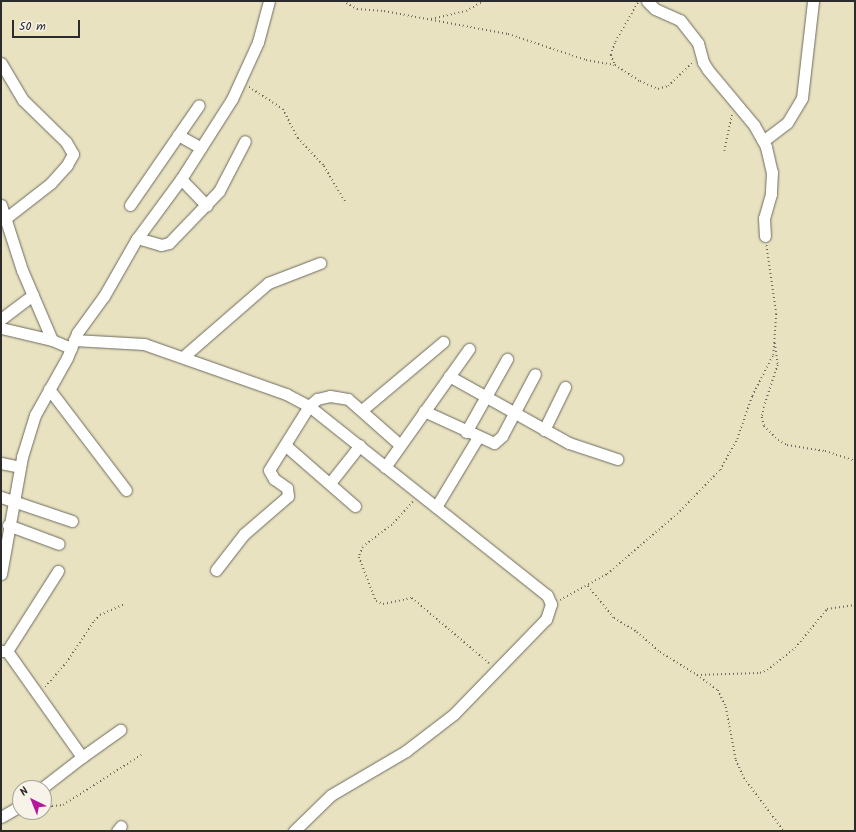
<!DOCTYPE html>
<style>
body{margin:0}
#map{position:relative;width:856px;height:832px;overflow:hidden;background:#e8e2c0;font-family:Kalam,sans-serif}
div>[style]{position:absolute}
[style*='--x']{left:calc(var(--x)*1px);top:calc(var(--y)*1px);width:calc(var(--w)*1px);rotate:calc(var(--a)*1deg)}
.path>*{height:1.5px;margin-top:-0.75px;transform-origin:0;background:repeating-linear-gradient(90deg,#6d6b5f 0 1px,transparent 0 4px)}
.roads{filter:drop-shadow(0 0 1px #6d6b5f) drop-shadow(0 0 1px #6d6b5f)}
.street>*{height:11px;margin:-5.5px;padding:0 5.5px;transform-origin:5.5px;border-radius:5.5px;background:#fff}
span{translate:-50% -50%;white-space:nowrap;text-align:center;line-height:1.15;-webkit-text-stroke:3px #f7f3e8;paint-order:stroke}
.frame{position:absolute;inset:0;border:2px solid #2b2b2b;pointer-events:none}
.north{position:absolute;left:12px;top:780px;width:40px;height:40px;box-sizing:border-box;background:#f7f3e8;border:1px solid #a5a39c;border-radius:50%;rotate:317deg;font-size:11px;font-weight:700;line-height:16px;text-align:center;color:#2b2b2b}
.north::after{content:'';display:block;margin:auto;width:14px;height:18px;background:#b5179e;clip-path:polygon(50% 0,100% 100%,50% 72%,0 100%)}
.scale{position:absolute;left:12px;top:20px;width:68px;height:18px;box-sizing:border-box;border:2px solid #2b2b2b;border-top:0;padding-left:5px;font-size:12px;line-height:14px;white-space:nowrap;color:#2b2b2b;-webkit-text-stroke:3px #f7f3e8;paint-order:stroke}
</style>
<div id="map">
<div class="path">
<div style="--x:343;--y:1;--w:16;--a:30"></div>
<div style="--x:357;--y:9;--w:27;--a:4"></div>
<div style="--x:384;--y:11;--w:126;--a:10.5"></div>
<div style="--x:508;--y:34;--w:82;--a:18.4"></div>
<div style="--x:586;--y:60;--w:29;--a:10"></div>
<div style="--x:638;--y:3;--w:46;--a:119.9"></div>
<div style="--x:615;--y:43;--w:13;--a:108"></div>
<div style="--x:611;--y:55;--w:11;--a:68"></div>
<div style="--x:615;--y:65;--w:30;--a:33"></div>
<div style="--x:640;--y:81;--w:20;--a:24"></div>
<div style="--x:658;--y:89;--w:10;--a:-17"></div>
<div style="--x:668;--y:86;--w:35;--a:-44"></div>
<div style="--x:431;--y:19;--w:36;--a:-13"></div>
<div style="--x:466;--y:11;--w:20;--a:-30"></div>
<div style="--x:249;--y:87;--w:40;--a:32.9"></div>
<div style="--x:283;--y:109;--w:33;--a:63"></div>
<div style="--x:298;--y:138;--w:38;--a:47"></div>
<div style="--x:324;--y:166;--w:43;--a:59.3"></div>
<div style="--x:724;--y:151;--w:38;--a:-78"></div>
<div style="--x:775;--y:343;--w:22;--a:82"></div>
<div style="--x:778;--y:365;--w:44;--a:108.4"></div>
<div style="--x:764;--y:407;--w:10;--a:101"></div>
<div style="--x:762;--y:417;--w:9;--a:77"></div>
<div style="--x:764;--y:426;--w:20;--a:45"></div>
<div style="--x:778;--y:440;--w:10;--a:29"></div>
<div style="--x:787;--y:445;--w:38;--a:9"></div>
<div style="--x:825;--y:451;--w:32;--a:18"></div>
<div style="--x:413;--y:502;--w:31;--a:132"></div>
<div style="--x:392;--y:525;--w:36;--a:143"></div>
<div style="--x:363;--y:547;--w:11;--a:112"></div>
<div style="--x:359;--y:557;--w:47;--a:68.9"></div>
<div style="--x:376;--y:601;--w:8;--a:23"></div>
<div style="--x:383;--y:604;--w:30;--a:-12"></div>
<div style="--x:412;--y:598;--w:101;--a:40.2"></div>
<div style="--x:588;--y:586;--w:41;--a:50.9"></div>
<div style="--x:614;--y:618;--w:27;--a:31"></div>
<div style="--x:637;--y:632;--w:30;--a:41"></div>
<div style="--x:660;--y:652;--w:44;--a:31.9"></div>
<div style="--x:697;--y:675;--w:63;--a:-1.8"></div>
<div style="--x:760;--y:673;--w:8;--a:-23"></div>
<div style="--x:767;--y:670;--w:36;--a:-38"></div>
<div style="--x:795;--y:648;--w:50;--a:-50.6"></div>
<div style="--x:827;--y:609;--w:28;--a:-8"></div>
<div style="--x:560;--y:600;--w:54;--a:-29"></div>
<div style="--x:607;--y:574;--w:92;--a:-40.6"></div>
<div style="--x:677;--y:514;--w:62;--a:-45.7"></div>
<div style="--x:720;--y:470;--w:35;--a:-61"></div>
<div style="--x:737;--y:439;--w:46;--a:-70.8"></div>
<div style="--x:752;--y:396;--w:46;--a:-62.9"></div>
<div style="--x:773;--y:355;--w:41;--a:-85.8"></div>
<div style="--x:776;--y:314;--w:70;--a:-98.2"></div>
<div style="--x:697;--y:675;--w:26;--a:36"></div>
<div style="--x:718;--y:690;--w:19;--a:65"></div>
<div style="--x:726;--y:707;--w:54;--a:79.3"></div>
<div style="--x:736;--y:760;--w:20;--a:66"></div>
<div style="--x:744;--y:778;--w:66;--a:53"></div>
<div style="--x:45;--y:687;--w:32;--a:-49"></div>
<div style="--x:66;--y:663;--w:50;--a:-56.3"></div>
<div style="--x:94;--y:621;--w:8;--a:-45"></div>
<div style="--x:100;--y:615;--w:27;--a:-24"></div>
<div style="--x:44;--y:803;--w:9;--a:21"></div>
<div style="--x:52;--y:806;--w:11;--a:-5"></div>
<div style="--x:63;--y:805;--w:93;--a:-32.7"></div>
</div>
<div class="roads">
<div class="street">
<div style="--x:647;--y:1;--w:11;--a:45"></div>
<div style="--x:655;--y:9;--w:27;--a:24"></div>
<div style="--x:680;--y:20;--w:29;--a:52"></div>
<div style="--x:698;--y:43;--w:20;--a:75"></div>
<div style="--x:703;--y:62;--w:9;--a:58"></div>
<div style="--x:708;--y:70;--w:72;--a:50.1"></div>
<div style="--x:754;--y:125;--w:25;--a:61"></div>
<div style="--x:766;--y:147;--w:26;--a:77"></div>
<div style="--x:772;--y:172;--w:22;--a:93"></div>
<div style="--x:771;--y:194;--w:25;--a:106"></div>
<div style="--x:764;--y:218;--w:18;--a:87"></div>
<div style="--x:1;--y:63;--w:43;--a:59.3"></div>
<div style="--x:23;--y:100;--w:60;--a:44.3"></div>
<div style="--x:66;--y:142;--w:14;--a:60"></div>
<div style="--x:73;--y:154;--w:13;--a:119"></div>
<div style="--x:67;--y:165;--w:24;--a:132"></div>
<div style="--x:51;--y:183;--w:57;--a:142.1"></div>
<div style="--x:178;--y:135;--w:26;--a:29"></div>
<div style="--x:763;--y:141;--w:30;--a:-37"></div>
<div style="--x:787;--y:123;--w:29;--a:-59"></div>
<div style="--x:802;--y:98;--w:98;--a:-83.5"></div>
<div style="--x:181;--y:179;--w:37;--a:46"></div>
<div style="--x:1;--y:205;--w:68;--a:72.1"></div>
<div style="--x:22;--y:270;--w:76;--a:66.8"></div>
<div style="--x:130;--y:205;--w:121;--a:-55.4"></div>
<div style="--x:137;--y:238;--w:25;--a:16"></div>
<div style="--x:161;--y:245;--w:8;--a:-14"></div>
<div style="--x:169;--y:243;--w:72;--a:-46.1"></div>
<div style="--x:219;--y:191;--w:56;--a:-62.5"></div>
<div style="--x:1;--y:319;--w:40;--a:-37"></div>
<div style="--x:1;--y:328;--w:52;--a:13.2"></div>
<div style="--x:52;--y:340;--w:21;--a:23"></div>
<div style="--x:74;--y:340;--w:70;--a:3.3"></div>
<div style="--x:144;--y:344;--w:151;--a:19.4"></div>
<div style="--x:286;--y:394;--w:26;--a:28"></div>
<div style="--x:309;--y:406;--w:304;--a:38.5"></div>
<div style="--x:547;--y:595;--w:10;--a:66"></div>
<div style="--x:551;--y:604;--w:16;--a:108"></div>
<div style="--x:546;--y:619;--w:132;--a:134.1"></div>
<div style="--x:454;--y:714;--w:61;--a:142.4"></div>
<div style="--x:406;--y:751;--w:87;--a:149.6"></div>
<div style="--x:331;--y:795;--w:52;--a:135.8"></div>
<div style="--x:183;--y:357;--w:113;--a:-41"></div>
<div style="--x:268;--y:283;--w:56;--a:-21"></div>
<div style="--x:449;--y:376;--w:137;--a:29.2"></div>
<div style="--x:569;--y:443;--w:51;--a:18.4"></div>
<div style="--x:49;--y:389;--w:127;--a:52.7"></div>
<div style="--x:362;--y:410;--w:106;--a:-40"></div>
<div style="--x:424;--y:411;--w:77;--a:24.6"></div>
<div style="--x:494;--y:443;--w:11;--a:-41"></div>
<div style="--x:502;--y:436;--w:70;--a:-62"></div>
<div style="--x:544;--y:430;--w:48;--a:-64"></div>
<div style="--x:466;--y:432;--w:84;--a:-60.7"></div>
<div style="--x:285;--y:445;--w:93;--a:41.1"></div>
<div style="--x:1;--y:463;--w:19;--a:12"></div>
<div style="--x:385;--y:467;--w:145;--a:-54.6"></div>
<div style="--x:330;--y:483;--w:48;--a:-51.7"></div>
<div style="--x:1;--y:497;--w:75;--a:18.7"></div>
<div style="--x:436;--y:507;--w:82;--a:-59"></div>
<div style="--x:8;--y:525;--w:54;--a:20.4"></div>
<div style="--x:216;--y:570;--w:46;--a:-52.1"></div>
<div style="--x:244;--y:534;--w:58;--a:-40.8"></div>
<div style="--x:288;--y:496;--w:8;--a:-97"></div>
<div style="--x:287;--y:488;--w:16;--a:-145"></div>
<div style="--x:274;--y:479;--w:10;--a:-119"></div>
<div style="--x:269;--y:470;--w:75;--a:-58"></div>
<div style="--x:309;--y:406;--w:11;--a:-41"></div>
<div style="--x:317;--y:399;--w:13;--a:-13"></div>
<div style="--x:330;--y:396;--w:18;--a:9"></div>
<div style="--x:348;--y:399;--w:69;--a:41.5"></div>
<div style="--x:1;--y:574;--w:119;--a:-79.8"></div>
<div style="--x:22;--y:457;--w:44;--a:-72.8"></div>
<div style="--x:35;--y:415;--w:65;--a:-60.7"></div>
<div style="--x:67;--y:358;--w:27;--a:-68"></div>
<div style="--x:77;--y:333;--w:46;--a:-53.9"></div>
<div style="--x:104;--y:296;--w:64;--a:-60.3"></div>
<div style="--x:136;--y:240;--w:76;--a:-53.6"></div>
<div style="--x:181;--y:179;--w:95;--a:-57.5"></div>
<div style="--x:232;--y:99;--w:63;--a:-65.5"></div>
<div style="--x:258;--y:42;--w:42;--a:-75"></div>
<div style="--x:1;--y:651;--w:6;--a:0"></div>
<div style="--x:7;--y:651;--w:130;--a:54.7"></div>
<div style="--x:82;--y:757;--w:51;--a:142.2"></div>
<div style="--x:7;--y:651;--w:95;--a:-57.5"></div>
<div style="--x:82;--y:757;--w:47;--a:-35.4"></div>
<div style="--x:1;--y:817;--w:22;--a:-30"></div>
<div style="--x:117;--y:831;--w:6;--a:-51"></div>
</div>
</div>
<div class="frame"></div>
<div class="north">N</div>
<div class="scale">50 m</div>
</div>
